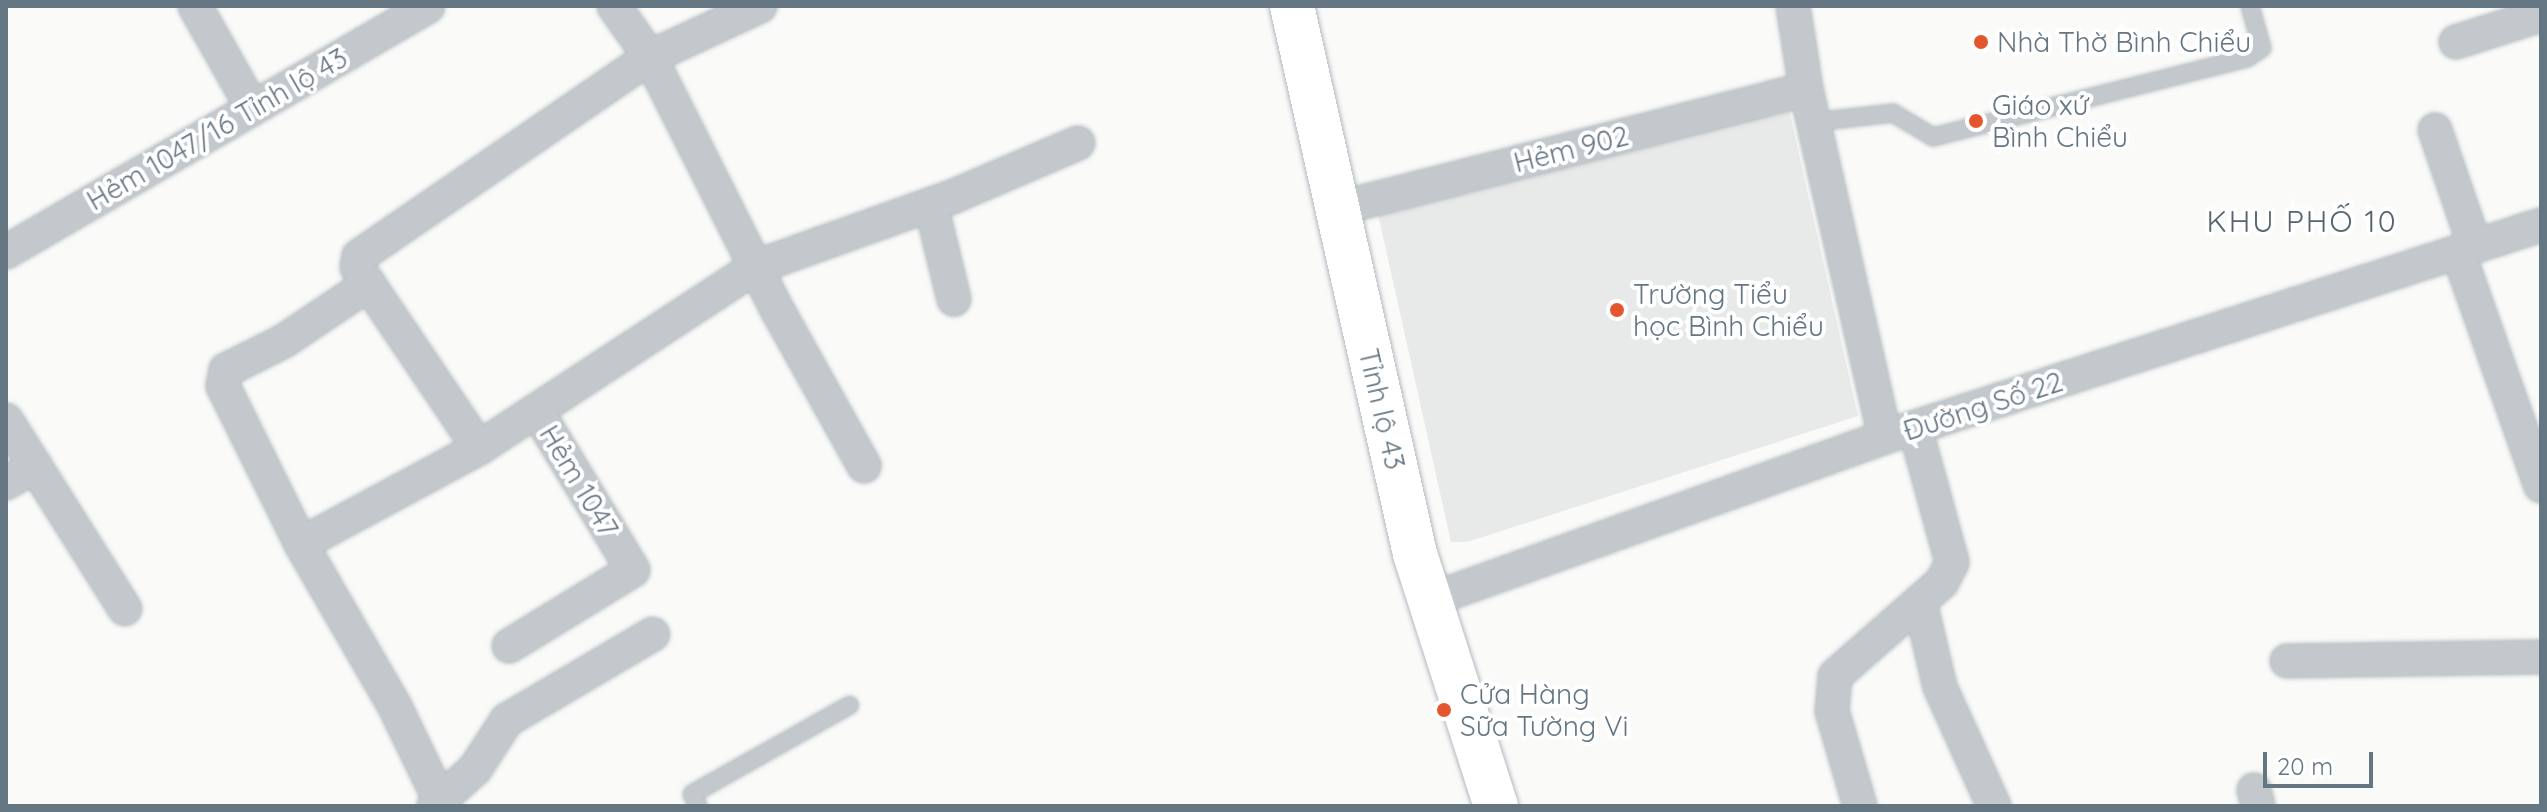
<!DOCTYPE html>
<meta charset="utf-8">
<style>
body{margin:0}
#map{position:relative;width:2547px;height:812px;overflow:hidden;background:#fafaf8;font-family:Quicksand,sans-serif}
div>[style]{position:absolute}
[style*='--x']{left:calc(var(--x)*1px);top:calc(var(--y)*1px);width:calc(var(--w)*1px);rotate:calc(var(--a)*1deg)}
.built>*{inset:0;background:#e8e9e9}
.roads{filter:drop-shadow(0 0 2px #b3babf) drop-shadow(0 0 2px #b3babf)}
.lane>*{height:16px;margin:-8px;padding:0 8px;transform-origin:8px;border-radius:8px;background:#c3c8cc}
.street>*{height:32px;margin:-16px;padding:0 16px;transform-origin:16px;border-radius:16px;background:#c3c8cc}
.secondary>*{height:44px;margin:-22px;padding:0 22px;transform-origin:22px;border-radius:22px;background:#fff}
.dots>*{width:22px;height:22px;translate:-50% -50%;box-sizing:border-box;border:4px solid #fff;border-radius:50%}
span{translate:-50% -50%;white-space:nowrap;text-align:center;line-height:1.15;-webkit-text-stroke:8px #fff;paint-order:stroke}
.poi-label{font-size:28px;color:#657683}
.left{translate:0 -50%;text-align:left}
.street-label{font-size:28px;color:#657683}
.neighbourhood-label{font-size:30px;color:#57646e;letter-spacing:2px}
.frame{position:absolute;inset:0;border:8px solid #657683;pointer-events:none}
.scale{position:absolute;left:2263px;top:752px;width:110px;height:36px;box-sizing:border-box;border:4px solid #657683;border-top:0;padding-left:10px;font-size:24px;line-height:28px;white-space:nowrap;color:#657683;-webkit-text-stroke:6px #fff;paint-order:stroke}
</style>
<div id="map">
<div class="built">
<div style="clip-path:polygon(1789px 110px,1858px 416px,1467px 542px,1451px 542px,1376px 205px)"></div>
</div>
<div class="roads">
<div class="lane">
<div style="--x:1814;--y:122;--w:80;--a:-6.5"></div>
<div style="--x:1893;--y:113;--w:47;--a:31"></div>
<div style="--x:1933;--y:137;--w:324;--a:-14.1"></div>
<div style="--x:2247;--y:58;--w:18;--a:-34"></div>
<div style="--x:2262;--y:48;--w:44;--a:-105.9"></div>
<div style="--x:698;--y:806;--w:13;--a:-117"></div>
<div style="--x:692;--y:794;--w:181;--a:-29.4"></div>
</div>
<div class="street">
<div style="--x:195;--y:6;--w:116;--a:60.6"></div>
<div style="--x:614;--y:6;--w:62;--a:54.8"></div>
<div style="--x:650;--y:57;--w:287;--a:63.3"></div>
<div style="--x:779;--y:313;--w:175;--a:60.9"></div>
<div style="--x:760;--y:6;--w:121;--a:155.1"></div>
<div style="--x:650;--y:57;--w:353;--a:145.6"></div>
<div style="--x:359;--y:256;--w:11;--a:100"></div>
<div style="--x:357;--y:267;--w:218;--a:56"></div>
<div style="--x:479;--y:448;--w:331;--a:-33.2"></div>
<div style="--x:756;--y:267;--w:208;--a:-19.7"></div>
<div style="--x:952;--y:197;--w:137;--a:-23.2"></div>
<div style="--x:1793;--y:6;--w:84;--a:81.1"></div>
<div style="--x:1806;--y:89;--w:357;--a:77.2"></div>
<div style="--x:2456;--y:42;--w:89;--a:-17.6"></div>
<div style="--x:2435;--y:130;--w:123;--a:71"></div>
<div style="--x:931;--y:205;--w:97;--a:76.3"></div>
<div style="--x:1336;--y:209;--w:485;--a:-14.3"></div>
<div style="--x:6;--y:252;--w:488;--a:-30.2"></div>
<div style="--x:2458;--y:252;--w:248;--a:70.5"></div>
<div style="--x:369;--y:284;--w:102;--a:146.2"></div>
<div style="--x:284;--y:341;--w:65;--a:153.4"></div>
<div style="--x:226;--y:370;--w:16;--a:101"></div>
<div style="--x:223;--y:386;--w:176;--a:63.7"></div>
<div style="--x:301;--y:544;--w:188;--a:60"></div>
<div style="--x:395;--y:707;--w:103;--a:64.2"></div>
<div style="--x:6;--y:420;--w:223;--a:57.8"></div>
<div style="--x:6;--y:483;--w:34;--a:-30"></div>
<div style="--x:301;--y:544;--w:202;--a:-28.3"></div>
<div style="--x:1430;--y:600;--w:483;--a:-19.7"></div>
<div style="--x:1885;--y:437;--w:689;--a:-17.91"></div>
<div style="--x:1920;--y:602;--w:87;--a:76.8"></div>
<div style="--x:1940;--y:687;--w:131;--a:65.6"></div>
<div style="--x:509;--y:646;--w:145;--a:-31.5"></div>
<div style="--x:633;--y:570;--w:184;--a:-121.2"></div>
<div style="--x:2287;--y:661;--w:254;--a:-0.9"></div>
<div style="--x:2254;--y:790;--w:16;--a:76"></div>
<div style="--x:434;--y:806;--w:55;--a:-42.1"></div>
<div style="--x:475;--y:769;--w:59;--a:-56.9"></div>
<div style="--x:507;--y:720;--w:169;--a:-30.5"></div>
<div style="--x:1860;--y:806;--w:99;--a:-106.4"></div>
<div style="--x:1832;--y:711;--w:35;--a:-85"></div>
<div style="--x:1835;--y:676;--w:142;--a:-41.3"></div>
<div style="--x:1942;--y:582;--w:22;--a:-63"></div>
<div style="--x:1952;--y:562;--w:139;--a:-105.4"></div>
</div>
<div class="secondary">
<div style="--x:1292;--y:6;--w:562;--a:77.35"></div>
<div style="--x:1415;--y:554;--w:265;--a:72.2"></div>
</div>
</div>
<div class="dots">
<div style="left:1981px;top:42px;background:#e4572e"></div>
<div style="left:1976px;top:121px;background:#e4572e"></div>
<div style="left:1617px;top:310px;background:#e4572e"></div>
<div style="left:1444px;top:710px;background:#e4572e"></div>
</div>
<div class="poi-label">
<span class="left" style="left:1997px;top:42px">Nhà Thờ Bình Chiểu</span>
<span class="left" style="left:1992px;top:121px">Giáo xứ<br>Bình Chiểu</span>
<span class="left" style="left:1633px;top:310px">Trường Tiểu<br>học Bình Chiểu</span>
<span class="left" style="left:1460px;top:710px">Cửa Hàng<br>Sữa Tường Vi</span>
</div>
<div class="street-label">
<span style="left:217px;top:129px;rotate:-30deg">Hẻm 1047/16 Tỉnh lộ 43</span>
<span style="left:1571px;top:149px;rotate:-14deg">Hẻm 902</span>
<span style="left:1983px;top:406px;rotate:-18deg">Đường Số 22</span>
<span style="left:1382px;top:409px;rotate:77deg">Tỉnh lộ 43</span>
<span style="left:579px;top:481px;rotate:59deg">Hẻm 1047</span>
</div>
<div class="neighbourhood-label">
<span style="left:2302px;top:221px">KHU PHỐ 10</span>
</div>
<div class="frame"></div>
<div class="scale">20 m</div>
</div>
